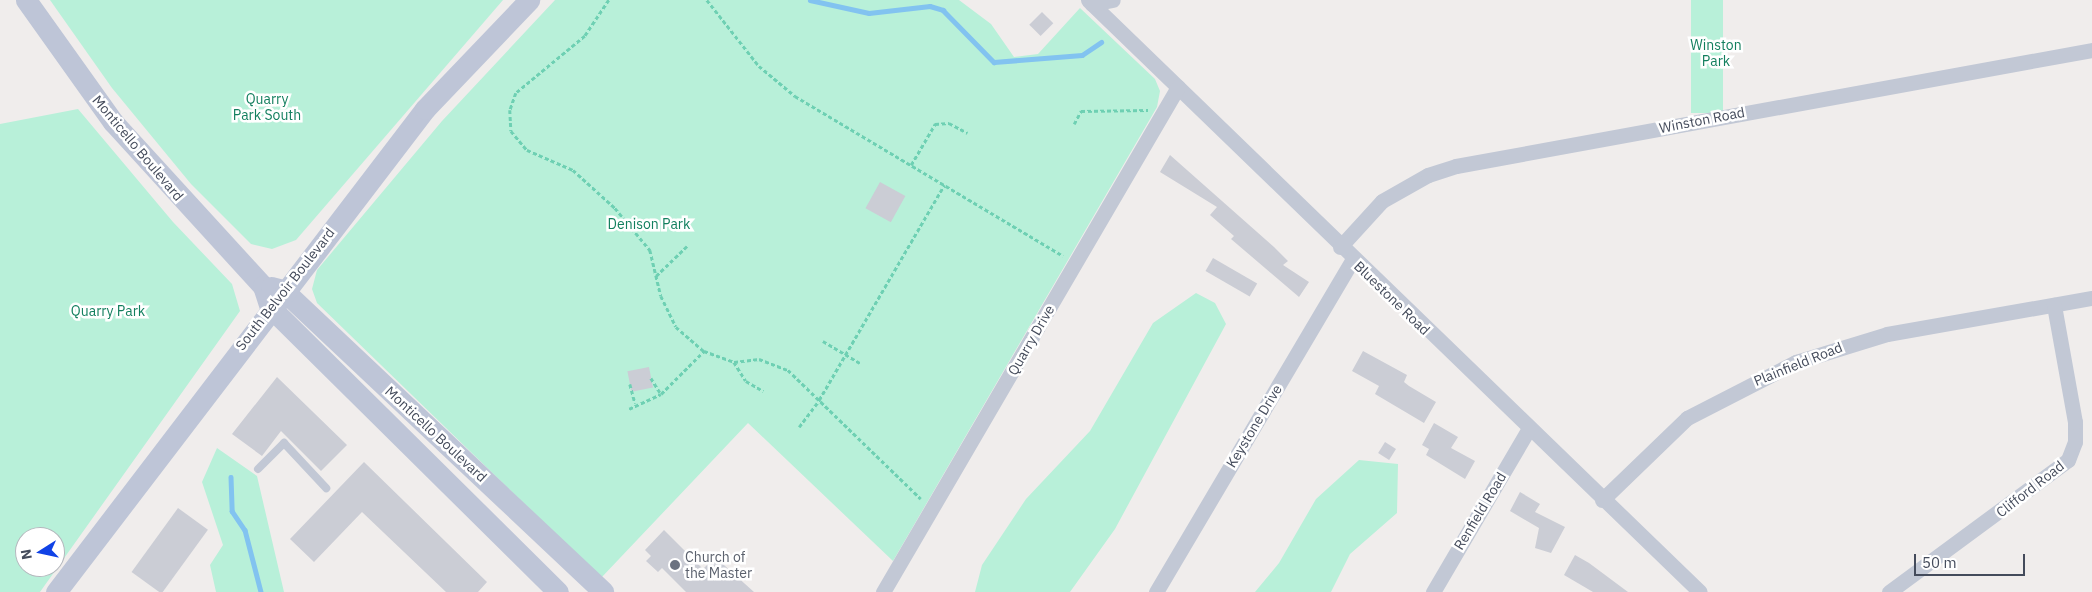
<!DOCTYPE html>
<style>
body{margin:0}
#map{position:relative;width:2092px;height:592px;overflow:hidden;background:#f0edec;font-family:"IBM Plex Sans",sans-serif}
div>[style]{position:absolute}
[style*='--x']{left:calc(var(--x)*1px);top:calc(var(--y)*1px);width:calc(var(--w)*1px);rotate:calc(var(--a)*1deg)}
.green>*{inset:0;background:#b8f0d9;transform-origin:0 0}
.stream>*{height:4.5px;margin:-2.25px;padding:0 2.25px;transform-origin:2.25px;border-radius:2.25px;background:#82c3f0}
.building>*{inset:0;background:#cbcdd5;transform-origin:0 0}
.path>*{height:2.5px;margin-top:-1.25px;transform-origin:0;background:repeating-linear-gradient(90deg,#6ed0b3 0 4px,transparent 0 6.5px)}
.lane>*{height:8px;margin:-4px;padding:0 4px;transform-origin:4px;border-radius:4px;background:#c2c8d5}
.street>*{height:15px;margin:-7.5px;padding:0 7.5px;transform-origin:7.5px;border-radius:7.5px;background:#c2c8d5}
.secondary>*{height:21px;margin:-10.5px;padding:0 10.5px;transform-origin:10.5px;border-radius:10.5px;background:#bec5d7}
.dots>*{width:14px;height:14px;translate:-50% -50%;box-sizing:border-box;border:2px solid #fff;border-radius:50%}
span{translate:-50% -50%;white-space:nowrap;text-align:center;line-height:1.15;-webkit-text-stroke:5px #fff;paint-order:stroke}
.park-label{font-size:14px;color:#127f5e}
.street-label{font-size:14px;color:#444b5b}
.worship-label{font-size:14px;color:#5b616d}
.left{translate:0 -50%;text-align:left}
.north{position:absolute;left:15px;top:527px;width:50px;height:50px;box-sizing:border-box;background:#fff;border:1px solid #b4b7bd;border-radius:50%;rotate:260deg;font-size:14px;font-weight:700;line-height:20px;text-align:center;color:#444b5b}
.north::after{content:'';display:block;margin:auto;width:18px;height:22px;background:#1042e6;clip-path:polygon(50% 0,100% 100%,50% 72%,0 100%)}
.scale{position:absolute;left:1914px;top:554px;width:111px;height:22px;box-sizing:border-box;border:2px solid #444b5b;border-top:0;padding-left:6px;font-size:15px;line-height:18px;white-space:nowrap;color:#444b5b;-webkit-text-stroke:4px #fff;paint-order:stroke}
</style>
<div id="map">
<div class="green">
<div style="clip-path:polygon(50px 0,503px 0,296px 240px,272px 249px,251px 244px,191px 184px,112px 88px)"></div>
<div style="clip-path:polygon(555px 0,959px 0,991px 24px,1014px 57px,1038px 54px,1080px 8px,1155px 79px,1160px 91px,1157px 107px,893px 561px,748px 423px,601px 578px,317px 303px,312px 289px,317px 270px,442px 121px)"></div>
<div style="left:1691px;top:0;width:32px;height:113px"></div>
<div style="clip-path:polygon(evenodd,78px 109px,173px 222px,232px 284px,240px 311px,40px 592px,0 592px,0 124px,78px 109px,25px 537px,55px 537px,55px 567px,25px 567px,25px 537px)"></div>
<div style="clip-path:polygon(1196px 293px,1215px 303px,1226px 324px,1115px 529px,1070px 592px,975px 592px,982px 565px,1026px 499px,1090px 431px,1153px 323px)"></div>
<div style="clip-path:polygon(217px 448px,257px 476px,284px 592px,216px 592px,210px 565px,223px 545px,202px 482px)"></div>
<div style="clip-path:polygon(1359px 460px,1398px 464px,1397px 513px,1350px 554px,1331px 592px,1255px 592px,1279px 563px,1316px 499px)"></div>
</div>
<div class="stream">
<div style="--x:810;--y:0;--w:60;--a:12.4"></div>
<div style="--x:869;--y:13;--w:61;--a:-6.5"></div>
<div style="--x:930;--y:6;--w:14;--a:17"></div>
<div style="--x:943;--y:10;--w:73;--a:45.6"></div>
<div style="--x:994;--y:62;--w:88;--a:-4.5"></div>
<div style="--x:1082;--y:55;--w:23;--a:-34"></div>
<div style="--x:231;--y:477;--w:34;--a:88"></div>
<div style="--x:232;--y:511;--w:23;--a:56"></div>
<div style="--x:245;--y:530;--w:64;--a:75.5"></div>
</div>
<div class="building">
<div style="left:1042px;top:12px;width:16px;height:18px;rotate:45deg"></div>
<div style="clip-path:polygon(1170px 155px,1274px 247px,1288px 261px,1283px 265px,1309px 282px,1299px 297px,1231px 239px,1234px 236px,1210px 215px,1217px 207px,1160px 172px)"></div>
<div style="left:880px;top:182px;width:29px;height:30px;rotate:29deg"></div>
<div style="left:1213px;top:258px;width:51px;height:15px;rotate:30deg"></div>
<div style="clip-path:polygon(1363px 351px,1407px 375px,1404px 382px,1409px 386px,1436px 402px,1424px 423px,1375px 394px,1379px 386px,1352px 371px)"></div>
<div style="left:649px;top:367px;width:21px;height:22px;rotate:79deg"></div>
<div style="clip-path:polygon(277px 377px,347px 445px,321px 471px,281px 431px,262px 456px,232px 434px)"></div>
<div style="clip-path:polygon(1434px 423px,1458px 437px,1451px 448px,1475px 461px,1465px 479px,1426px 455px,1429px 449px,1422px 445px)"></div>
<div style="left:1385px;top:442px;width:13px;height:13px;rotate:32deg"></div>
<div style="clip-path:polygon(364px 462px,487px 582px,478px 592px,446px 592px,362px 512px,314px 562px,290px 539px)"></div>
<div style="clip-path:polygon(1520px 492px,1540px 504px,1535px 512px,1565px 527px,1551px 553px,1535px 548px,1539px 528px,1510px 511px)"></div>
<div style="left:178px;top:508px;width:37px;height:79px;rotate:36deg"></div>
<div style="clip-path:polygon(664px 530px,703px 569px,715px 557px,754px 592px,686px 592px,662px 568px,658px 572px,646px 561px,651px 556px,645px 550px)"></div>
<div style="clip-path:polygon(1575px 555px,1589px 563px,1628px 592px,1593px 592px,1564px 575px)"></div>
</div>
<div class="path">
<div style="--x:609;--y:0;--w:43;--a:123.7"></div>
<div style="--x:585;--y:36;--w:89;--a:140.4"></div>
<div style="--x:516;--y:93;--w:18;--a:109"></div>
<div style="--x:510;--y:110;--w:21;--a:87"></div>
<div style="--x:511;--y:131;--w:25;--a:50"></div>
<div style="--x:527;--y:150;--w:50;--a:23.5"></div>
<div style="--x:573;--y:170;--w:57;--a:42.1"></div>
<div style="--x:615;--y:208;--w:55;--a:50.2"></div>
<div style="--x:650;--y:250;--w:47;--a:76.6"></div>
<div style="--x:661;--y:296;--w:34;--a:64"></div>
<div style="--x:676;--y:327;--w:37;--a:41"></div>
<div style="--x:704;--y:351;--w:32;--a:20"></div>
<div style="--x:734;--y:362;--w:22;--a:58"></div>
<div style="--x:746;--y:381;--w:20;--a:30"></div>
<div style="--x:707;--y:0;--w:84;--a:51.8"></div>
<div style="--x:759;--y:66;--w:47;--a:39.8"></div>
<div style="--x:795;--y:96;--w:312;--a:30.8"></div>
<div style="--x:1074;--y:124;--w:15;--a:-62"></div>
<div style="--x:1081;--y:111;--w:67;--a:-0.9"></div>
<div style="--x:911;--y:165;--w:48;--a:-59.7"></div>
<div style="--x:935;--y:124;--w:14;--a:-4"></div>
<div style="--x:949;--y:123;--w:21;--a:28"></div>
<div style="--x:656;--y:276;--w:43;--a:-44.1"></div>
<div style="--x:823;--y:341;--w:43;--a:30.7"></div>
<div style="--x:734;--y:362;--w:25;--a:-7"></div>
<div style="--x:759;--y:359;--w:31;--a:21"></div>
<div style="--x:788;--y:370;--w:185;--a:44.1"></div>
<div style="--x:651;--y:378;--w:19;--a:58"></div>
<div style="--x:630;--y:384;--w:20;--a:75"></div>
<div style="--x:629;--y:409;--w:35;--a:-25"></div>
<div style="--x:661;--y:394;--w:61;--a:-45"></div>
<div style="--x:799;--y:427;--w:34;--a:-53"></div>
<div style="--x:819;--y:400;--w:249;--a:-59.8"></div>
</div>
<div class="lane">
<div style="--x:258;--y:469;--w:37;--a:-45"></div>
<div style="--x:284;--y:443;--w:62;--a:47"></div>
</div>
<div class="street">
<div style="--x:1088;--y:0;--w:851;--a:44.05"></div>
<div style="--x:1092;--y:4;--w:21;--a:-11"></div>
<div style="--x:1340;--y:247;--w:62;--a:-47.6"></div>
<div style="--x:1382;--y:201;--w:53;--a:-29.5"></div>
<div style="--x:1428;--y:175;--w:29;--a:-18"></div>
<div style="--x:1456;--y:166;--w:646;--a:-10.34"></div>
<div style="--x:1602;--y:500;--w:118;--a:-44"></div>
<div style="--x:1687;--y:418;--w:123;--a:-27.2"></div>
<div style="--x:1796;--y:362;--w:95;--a:-17.1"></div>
<div style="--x:1887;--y:334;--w:208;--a:-10"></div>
<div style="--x:883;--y:592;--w:585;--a:-59.71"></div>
<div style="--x:1156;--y:592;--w:387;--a:-59.4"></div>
<div style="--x:1433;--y:592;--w:188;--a:-59.6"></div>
<div style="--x:1889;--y:592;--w:222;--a:-36.4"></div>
<div style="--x:2068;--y:460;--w:19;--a:-69"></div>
<div style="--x:2075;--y:442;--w:20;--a:-90"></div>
<div style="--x:2075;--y:422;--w:119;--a:-100.2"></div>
</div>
<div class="secondary">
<div style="--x:26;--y:0;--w:150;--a:54.5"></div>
<div style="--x:113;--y:122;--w:222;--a:47.6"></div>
<div style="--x:263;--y:286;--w:22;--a:72"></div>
<div style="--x:270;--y:307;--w:405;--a:44.7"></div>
<div style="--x:271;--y:287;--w:12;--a:14"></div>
<div style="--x:283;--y:290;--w:440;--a:43.3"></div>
<div style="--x:56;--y:592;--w:608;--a:-52.62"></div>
<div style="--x:425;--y:109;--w:151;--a:-46.3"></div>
</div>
<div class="dots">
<div style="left:675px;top:565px;background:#6b7280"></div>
</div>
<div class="park-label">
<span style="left:1716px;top:53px">Winston<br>Park</span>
<span style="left:267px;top:107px">Quarry<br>Park South</span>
<span style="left:649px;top:224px">Denison Park</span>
<span style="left:108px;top:311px">Quarry Park</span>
</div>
<div class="street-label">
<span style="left:1702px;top:120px;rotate:-11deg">Winston Road</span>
<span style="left:138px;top:148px;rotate:50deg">Monticello Boulevard</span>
<span style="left:285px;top:289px;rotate:-52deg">South Belvoir Boulevard</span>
<span style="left:1392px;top:298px;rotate:44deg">Bluestone Road</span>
<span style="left:1031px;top:340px;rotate:-60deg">Quarry Drive</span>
<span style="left:1798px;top:364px;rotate:-22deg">Plainfield Road</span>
<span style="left:1254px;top:426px;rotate:-59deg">Keystone Drive</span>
<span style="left:436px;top:434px;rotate:43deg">Monticello Boulevard</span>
<span style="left:2030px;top:489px;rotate:-38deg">Clifford Road</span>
<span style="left:1480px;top:511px;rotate:-59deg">Renfield Road</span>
</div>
<div class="worship-label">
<span class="left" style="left:685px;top:565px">Church of<br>the Master</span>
</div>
<div class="north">N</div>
<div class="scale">50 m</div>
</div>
